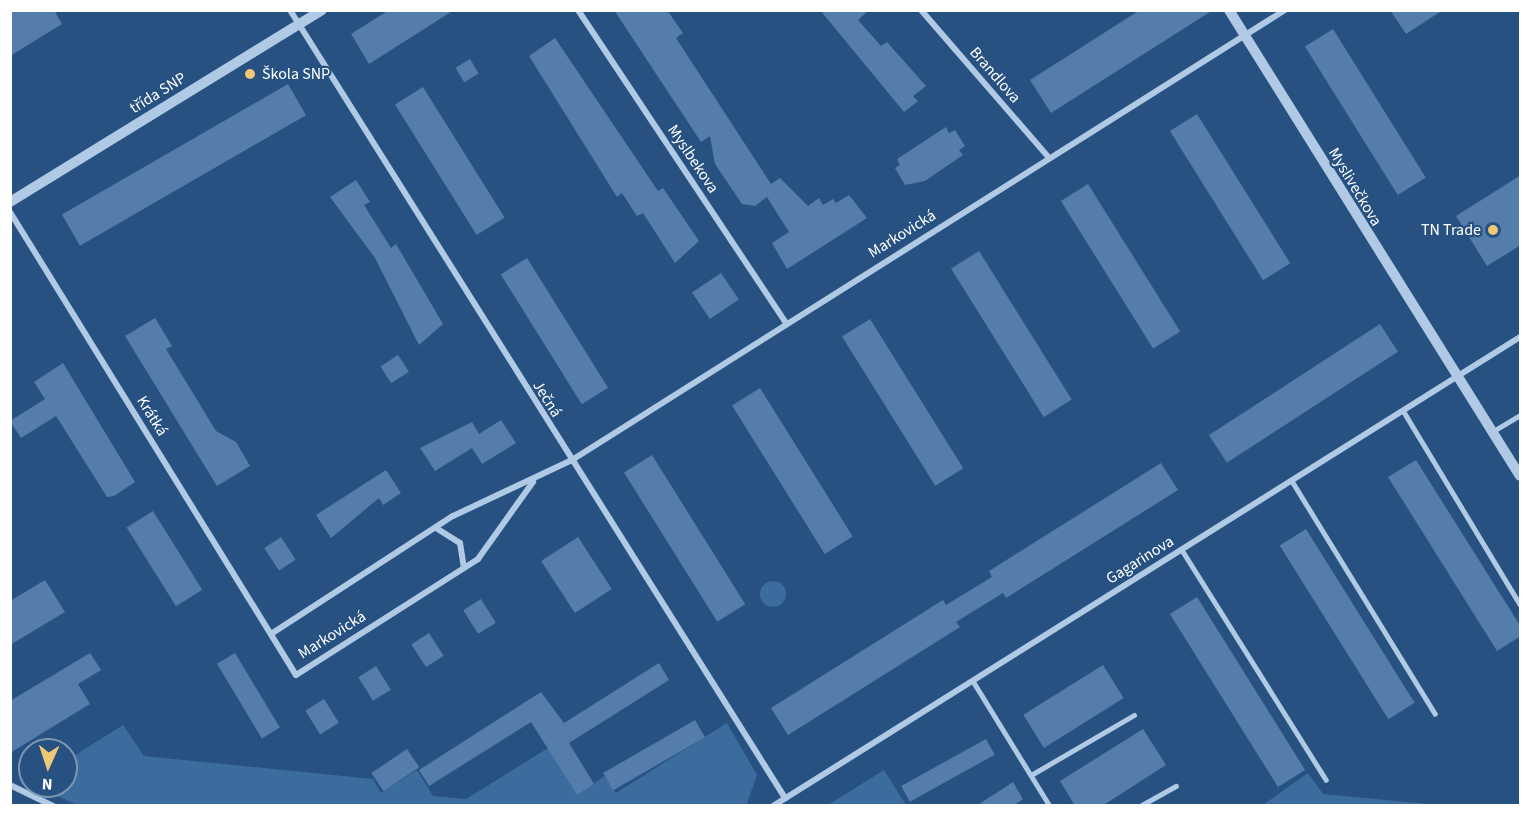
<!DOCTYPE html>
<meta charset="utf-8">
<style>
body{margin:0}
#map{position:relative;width:1531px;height:816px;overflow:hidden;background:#275181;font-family:"Source Sans 3",sans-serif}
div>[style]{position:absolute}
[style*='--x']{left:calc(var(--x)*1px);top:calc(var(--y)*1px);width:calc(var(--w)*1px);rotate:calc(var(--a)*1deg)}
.green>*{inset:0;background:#3c6b9e}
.round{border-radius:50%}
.building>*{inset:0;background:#547dac;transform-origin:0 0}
.service>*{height:4.5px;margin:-2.25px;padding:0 2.25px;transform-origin:2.25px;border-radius:2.25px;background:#b0cae6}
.minor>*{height:6px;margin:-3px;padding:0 3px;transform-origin:3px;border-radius:3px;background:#b0cae6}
.tertiary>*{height:10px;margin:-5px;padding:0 5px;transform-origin:5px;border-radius:5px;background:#b0cae6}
.dots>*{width:16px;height:16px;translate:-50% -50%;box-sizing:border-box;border:3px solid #275181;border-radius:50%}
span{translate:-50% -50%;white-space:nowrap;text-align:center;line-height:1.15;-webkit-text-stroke:4.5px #275181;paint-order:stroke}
.poi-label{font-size:16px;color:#fff}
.left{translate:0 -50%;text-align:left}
.right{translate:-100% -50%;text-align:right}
.street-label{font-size:16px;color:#fff}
.frame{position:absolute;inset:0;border:12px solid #fff;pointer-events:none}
.north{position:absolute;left:18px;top:738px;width:60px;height:60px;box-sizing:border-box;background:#275181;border:2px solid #7d97b3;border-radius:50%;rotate:183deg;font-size:16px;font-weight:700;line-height:24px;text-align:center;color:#fff}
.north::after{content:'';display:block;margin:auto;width:21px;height:27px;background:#eec876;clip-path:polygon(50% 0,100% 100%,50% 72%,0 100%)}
</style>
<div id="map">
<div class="green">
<div class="round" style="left:760px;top:581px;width:26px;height:26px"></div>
<div style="clip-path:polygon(727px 723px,757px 775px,746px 806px,79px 806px,37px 786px,66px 786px,66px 761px,123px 725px,144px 756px,373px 779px,381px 793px,417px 770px,433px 796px,466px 799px,548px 748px,577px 795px,605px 776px,616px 793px)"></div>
<div style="clip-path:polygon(884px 770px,906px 805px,828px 805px)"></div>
<div style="clip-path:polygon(1308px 773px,1323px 794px,1439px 805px,1263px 805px)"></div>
</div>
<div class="building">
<div style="clip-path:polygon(10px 10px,54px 10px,62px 24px,10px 56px)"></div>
<div style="clip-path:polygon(389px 10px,454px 10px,369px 64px,351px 34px)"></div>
<div style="clip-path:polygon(614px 10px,667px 10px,683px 33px,676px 38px,771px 184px,780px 178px,808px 206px,819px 198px,823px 205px,833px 199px,836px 203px,849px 195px,867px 218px,787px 269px,772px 243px,789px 232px,767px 197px,755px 206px,742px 204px,715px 164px,710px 136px,701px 142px)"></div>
<div style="clip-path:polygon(820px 10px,869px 10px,858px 20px,881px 46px,887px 42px,926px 86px,913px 96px,918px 101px,904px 112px)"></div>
<div style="clip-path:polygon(1140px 10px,1213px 10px,1051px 113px,1030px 80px)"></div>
<div style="clip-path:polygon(1390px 10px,1443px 10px,1406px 34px)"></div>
<div style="left:1333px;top:29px;width:175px;height:33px;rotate:58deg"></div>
<div style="clip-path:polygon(555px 38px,658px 191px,663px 188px,699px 241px,675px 263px,643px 213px,637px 216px,622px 193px,617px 197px,529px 56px)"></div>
<div style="left:470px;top:59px;width:17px;height:17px;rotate:59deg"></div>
<div style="left:288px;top:84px;width:36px;height:261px;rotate:60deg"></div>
<div style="left:423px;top:87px;width:154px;height:33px;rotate:58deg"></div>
<div style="left:1197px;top:114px;width:176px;height:32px;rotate:58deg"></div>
<div style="clip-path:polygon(946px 127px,949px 133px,955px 130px,965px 146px,959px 150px,963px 155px,925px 181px,905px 185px,895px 168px,900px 165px,897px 159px)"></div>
<div style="clip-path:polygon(1521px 175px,1521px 245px,1487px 266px,1456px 216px)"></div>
<div style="clip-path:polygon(356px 180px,370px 202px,364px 205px,391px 248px,396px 244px,443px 324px,419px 345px,375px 258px,330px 197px)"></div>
<div style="left:1088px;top:184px;width:174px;height:32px;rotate:58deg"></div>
<div style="left:979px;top:251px;width:175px;height:33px;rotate:58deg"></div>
<div style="left:527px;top:258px;width:153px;height:31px;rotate:58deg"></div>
<div style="left:721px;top:273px;width:32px;height:35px;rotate:56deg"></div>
<div style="clip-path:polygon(155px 318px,172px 346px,166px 349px,216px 431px,236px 442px,250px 466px,217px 486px,125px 336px)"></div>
<div style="left:870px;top:319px;width:176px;height:33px;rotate:58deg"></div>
<div style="left:1380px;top:324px;width:33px;height:204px;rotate:57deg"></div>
<div style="left:398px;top:355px;width:20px;height:21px;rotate:57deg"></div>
<div style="clip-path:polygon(63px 363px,135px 482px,114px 496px,107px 497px,56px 416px,21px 438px,10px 421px,45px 399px,34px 382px)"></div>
<div style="left:760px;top:388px;width:175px;height:33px;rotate:58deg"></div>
<div style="clip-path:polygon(501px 420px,516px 443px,482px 464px,472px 448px,435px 471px,420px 448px,472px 422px,479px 434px)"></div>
<div style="left:652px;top:455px;width:176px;height:33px;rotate:58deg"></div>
<div style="clip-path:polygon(1416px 460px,1521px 627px,1521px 636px,1497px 651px,1388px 477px)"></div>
<div style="clip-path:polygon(1161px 463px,1178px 490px,1006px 598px,1003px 593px,956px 622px,960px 627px,788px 735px,771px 708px,943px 600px,946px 605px,992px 577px,989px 571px)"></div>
<div style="clip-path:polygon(386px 470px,401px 493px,383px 505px,379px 498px,331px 538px,316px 515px)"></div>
<div style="left:153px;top:511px;width:93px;height:31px;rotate:58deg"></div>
<div style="left:1306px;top:529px;width:205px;height:31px;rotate:58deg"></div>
<div style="left:281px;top:537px;width:27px;height:20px;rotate:57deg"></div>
<div style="left:578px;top:537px;width:62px;height:44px;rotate:57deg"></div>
<div style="clip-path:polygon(45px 580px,65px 612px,10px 645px,10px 601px)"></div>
<div style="left:1197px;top:597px;width:204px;height:32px;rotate:58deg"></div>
<div style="left:481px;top:599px;width:28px;height:21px;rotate:58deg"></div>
<div style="left:429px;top:633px;width:27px;height:21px;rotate:57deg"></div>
<div style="clip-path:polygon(90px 653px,101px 670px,78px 684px,90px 704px,10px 753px,10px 701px)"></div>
<div style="left:235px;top:653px;width:87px;height:21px;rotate:59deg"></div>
<div style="clip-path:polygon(659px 663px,669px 680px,569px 743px,594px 784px,577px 795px,531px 722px,429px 786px,419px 770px,541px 692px,564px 723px)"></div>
<div style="left:1103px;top:665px;width:39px;height:94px;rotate:58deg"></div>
<div style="left:376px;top:666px;width:28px;height:21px;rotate:58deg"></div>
<div style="left:324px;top:699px;width:28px;height:22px;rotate:58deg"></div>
<div style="left:695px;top:720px;width:20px;height:106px;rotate:60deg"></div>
<div style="clip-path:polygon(1143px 729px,1166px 765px,1102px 806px,1075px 806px,1060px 781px)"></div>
<div style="left:986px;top:739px;width:18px;height:97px;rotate:61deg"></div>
<div style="left:407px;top:749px;width:22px;height:43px;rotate:56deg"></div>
<div style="clip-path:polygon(1013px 782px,1023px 799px,1013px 806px,976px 806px)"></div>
</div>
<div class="service">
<div style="--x:1404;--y:412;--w:224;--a:58.9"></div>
<div style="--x:1492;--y:432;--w:33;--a:-31"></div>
<div style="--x:1292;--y:481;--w:273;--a:58.4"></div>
<div style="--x:1182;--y:550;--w:271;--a:57.9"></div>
<div style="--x:973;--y:681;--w:147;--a:58.4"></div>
<div style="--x:1031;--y:775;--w:119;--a:-30.2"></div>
<div style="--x:1140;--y:806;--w:41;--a:-29.1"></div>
</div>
<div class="minor">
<div style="--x:290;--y:10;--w:931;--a:57.86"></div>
<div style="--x:578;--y:10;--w:376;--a:56.4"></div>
<div style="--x:921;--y:10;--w:196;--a:49.1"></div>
<div style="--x:10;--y:212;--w:544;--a:58.3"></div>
<div style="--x:296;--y:675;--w:216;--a:-32.5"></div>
<div style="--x:478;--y:559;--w:95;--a:-54.5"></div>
<div style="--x:436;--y:528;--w:28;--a:32"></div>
<div style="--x:460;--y:543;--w:25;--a:81"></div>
<div style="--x:271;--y:634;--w:217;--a:-33"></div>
<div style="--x:453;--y:516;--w:132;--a:-25.2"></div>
<div style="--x:572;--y:460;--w:843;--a:-32.26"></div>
<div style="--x:10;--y:785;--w:48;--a:26"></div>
<div style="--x:773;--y:806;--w:882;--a:-32.12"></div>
</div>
<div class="tertiary">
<div style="--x:1229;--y:10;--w:549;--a:58.02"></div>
<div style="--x:10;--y:202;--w:366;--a:-31.6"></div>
</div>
<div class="dots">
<div style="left:250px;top:74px;background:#eec876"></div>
<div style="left:1493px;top:230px;background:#eec876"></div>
</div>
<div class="poi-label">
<span class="left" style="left:262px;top:74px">Škola SNP</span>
<span class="right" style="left:1481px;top:230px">TN Trade</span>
</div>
<div class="street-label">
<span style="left:995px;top:75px;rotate:49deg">Brandlova</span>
<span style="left:158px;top:93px;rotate:-32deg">třída SNP</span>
<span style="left:693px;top:159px;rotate:56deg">Myslbekova</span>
<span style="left:1355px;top:187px;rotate:59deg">Myslivečkova</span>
<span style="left:902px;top:234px;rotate:-32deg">Markovická</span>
<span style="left:547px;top:399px;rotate:58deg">Ječná</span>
<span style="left:152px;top:416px;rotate:58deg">Krátká</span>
<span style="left:1140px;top:560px;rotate:-32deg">Gagarinova</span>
<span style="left:332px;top:635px;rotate:-32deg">Markovická</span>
</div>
<div class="frame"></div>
<div class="north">N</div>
</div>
